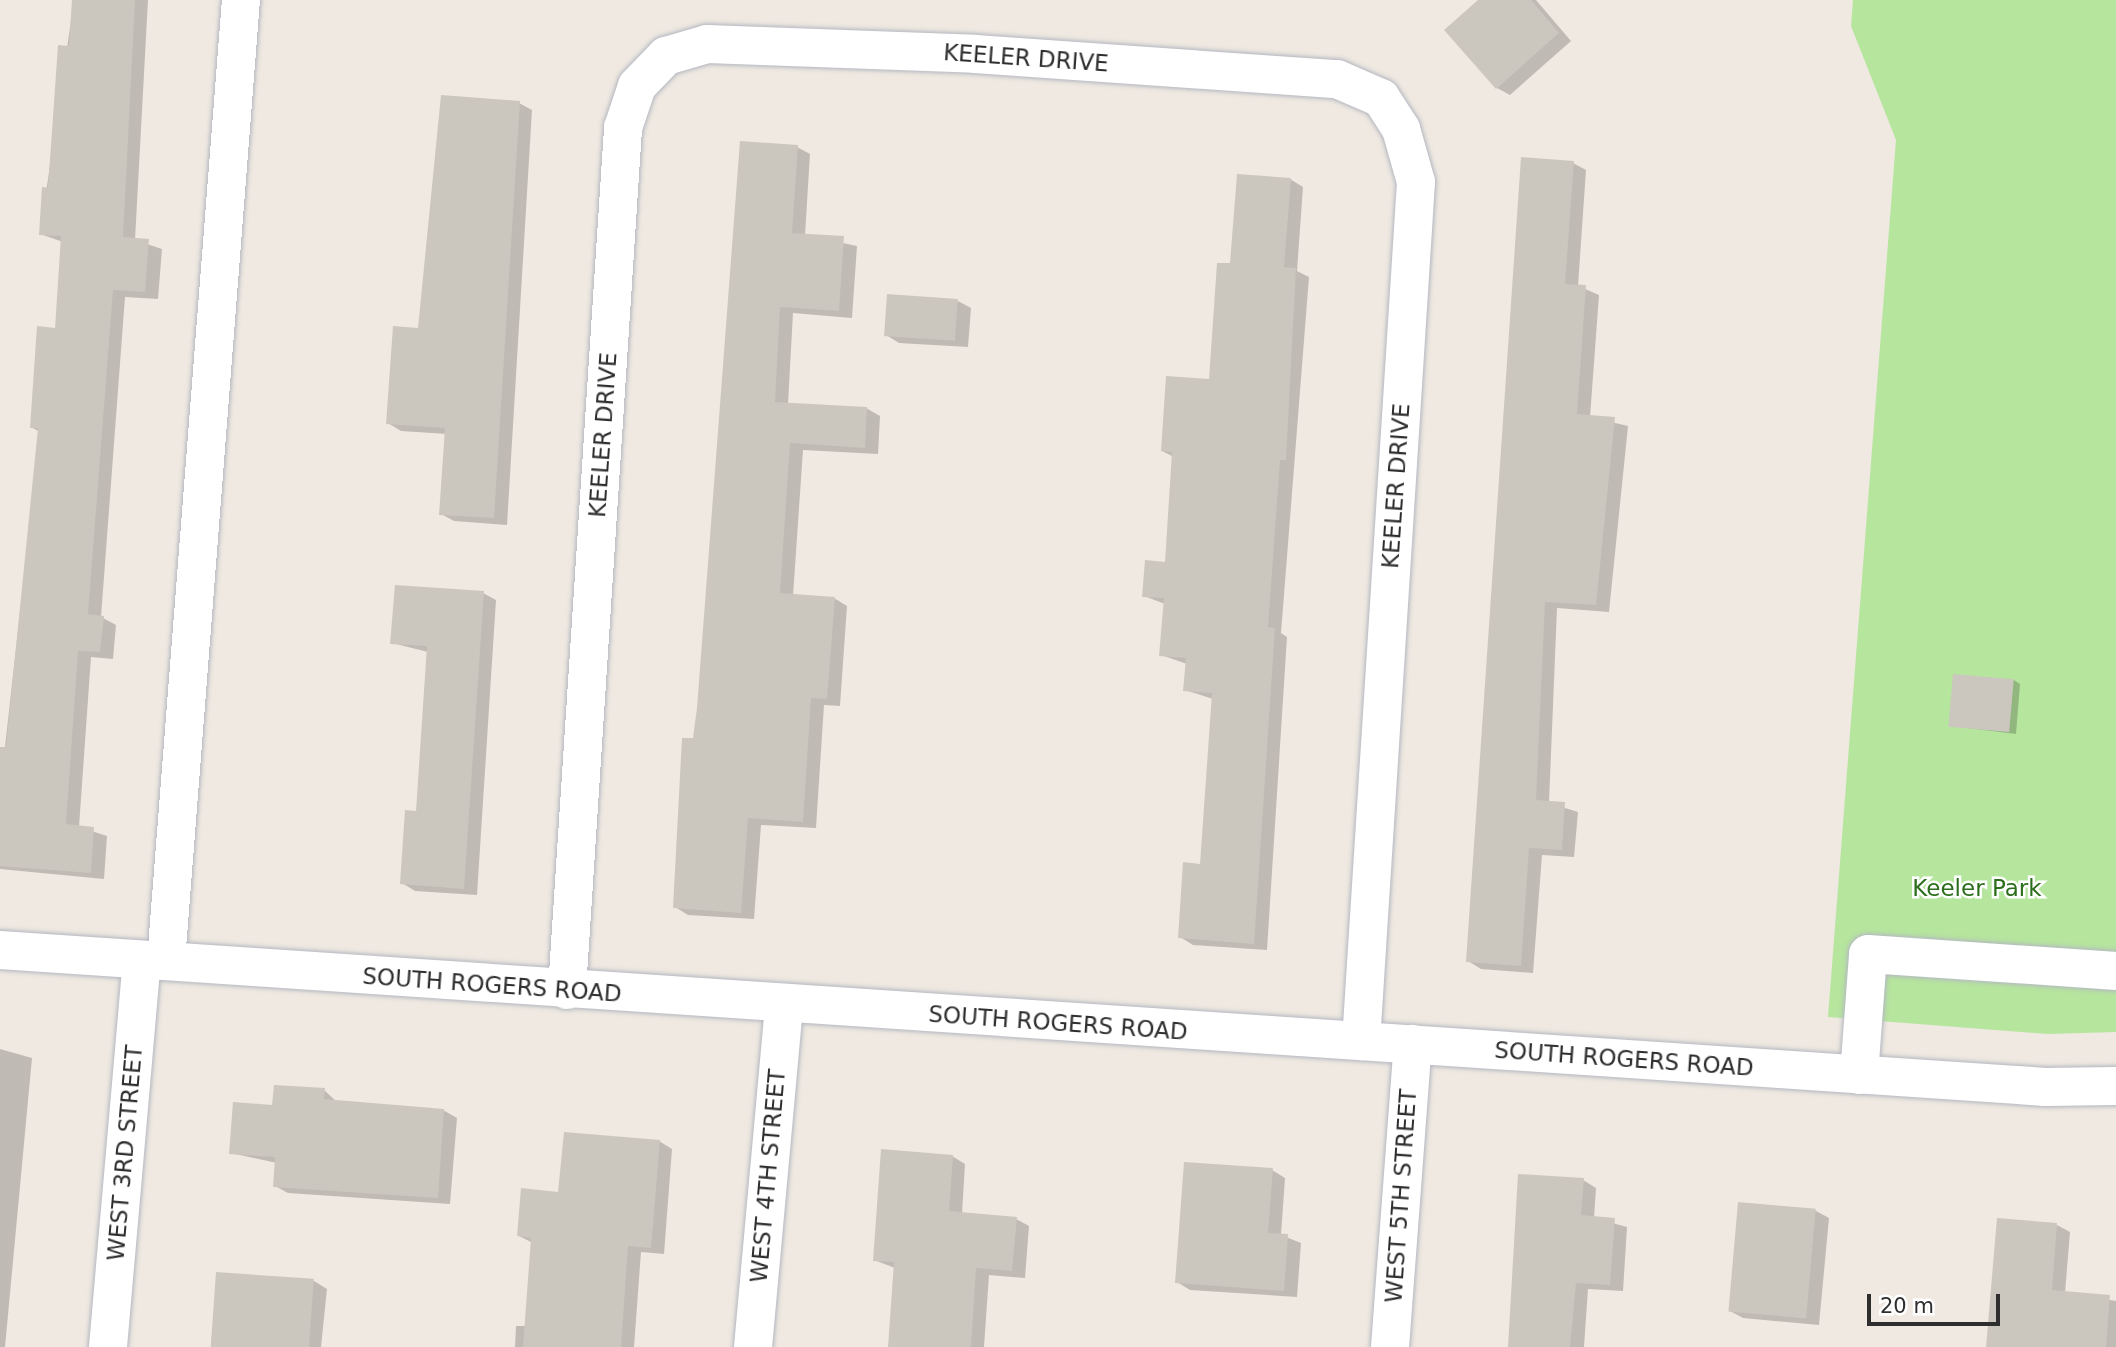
<!DOCTYPE html>
<style>
body{margin:0}
#map{position:relative;width:2116px;height:1347px;overflow:hidden;background:#efe9e1;font-family:"DejaVu Sans",sans-serif}
div>[style]{position:absolute}
[style*='--x']{left:calc(var(--x)*1px);top:calc(var(--y)*1px);width:calc(var(--w)*1px);rotate:calc(var(--a)*1deg)}
.green>*{inset:0;background:#b6e59e}
.shadow>*{inset:0;background:#0003}
.building>*{inset:0;background:#cbc7bf;transform-origin:0 0}
.roads{filter:drop-shadow(0 0 2px #b4b7c1) drop-shadow(0 0 2px #b4b7c1)}
.minor>*{height:38px;margin:-19px;padding:0 19px;transform-origin:19px;border-radius:19px;background:#fff}
span{translate:-50% -50%;white-space:nowrap;text-align:center;line-height:1.15;-webkit-text-stroke:5px #fff;paint-order:stroke}
.street-label{font-size:23px;color:#2e2e2e}
.park-label{font-size:23px;color:#2c6e1b}
.scale{position:absolute;left:1867px;top:1294px;width:133px;height:32px;box-sizing:border-box;border:4px solid #2e2e2e;border-top:0;padding-left:9px;font-size:21px;line-height:24px;white-space:nowrap;color:#2e2e2e;-webkit-text-stroke:5px #fff;paint-order:stroke}
</style>
<div id="map">
<div class="green">
<div style="clip-path:polygon(1853px 0,2116px 0,2116px 1032px,2048px 1034px,1828px 1017px,1896px 140px,1851px 26px)"></div>
</div>
<div class="shadow">
<div style="clip-path:polygon(74px 0,148px 0,135px 240px,162px 249px,158px 299px,125px 297px,101px 617px,116px 625px,113px 659px,91px 657px,79px 827px,107px 836px,104px 879px,0 869px,0 792px,40px 432px,31px 427px,56px 330px,63px 242px,40px 234px)"></div>
<div style="clip-path:polygon(1481px 0,1536px 0,1571px 41px,1510px 95px,1497px 88px)"></div>
<div style="clip-path:polygon(519px 103px,532px 110px,507px 525px,454px 521px,441px 514px,447px 434px,401px 431px,388px 423px,419px 330px)"></div>
<div style="clip-path:polygon(797px 147px,810px 154px,805px 235px,857px 246px,852px 318px,793px 313px,788px 404px,866px 408px,880px 416px,878px 454px,803px 450px,793px 596px,834px 598px,847px 606px,840px 706px,824px 705px,816px 828px,761px 825px,754px 919px,688px 915px,675px 907px,695px 740px)"></div>
<div style="clip-path:polygon(1573px 163px,1586px 170px,1578px 286px,1599px 295px,1590px 417px,1628px 426px,1609px 612px,1557px 608px,1549px 803px,1578px 812px,1574px 857px,1542px 855px,1533px 973px,1481px 969px,1468px 961px)"></div>
<div style="clip-path:polygon(1290px 179px,1303px 187px,1297px 271px,1309px 277px,1281px 633px,1287px 637px,1267px 950px,1193px 945px,1180px 937px,1202px 866px,1213px 699px,1185px 690px,1187px 664px,1161px 655px,1165px 604px,1144px 596px,1166px 563px,1174px 457px,1162px 451px,1211px 380px,1232px 265px)"></div>
<div style="clip-path:polygon(958px 301px,971px 308px,968px 347px,899px 343px,886px 335px)"></div>
<div style="clip-path:polygon(483px 593px,496px 600px,477px 895px,415px 891px,402px 883px,417px 813px,428px 652px,392px 643px)"></div>
<div style="clip-path:polygon(2014px 680px,2020px 684px,2016px 734px,1951px 726px)"></div>
<div style="clip-path:polygon(0 1049px,32px 1058px,5px 1347px,0 1347px)"></div>
<div style="clip-path:polygon(324px 1090px,337px 1102px,443px 1110px,457px 1118px,450px 1204px,288px 1193px,275px 1186px,277px 1163px,231px 1153px,274px 1106px)"></div>
<div style="clip-path:polygon(659px 1141px,672px 1149px,664px 1254px,641px 1252px,634px 1347px,515px 1347px,516px 1326px,527px 1326px,533px 1243px,519px 1236px,559px 1193px)"></div>
<div style="clip-path:polygon(952px 1156px,965px 1164px,962px 1214px,1016px 1219px,1029px 1226px,1025px 1278px,989px 1275px,984px 1347px,890px 1347px,895px 1268px,874px 1260px)"></div>
<div style="clip-path:polygon(1272px 1170px,1285px 1178px,1281px 1235px,1301px 1243px,1297px 1297px,1190px 1290px,1177px 1282px)"></div>
<div style="clip-path:polygon(1583px 1180px,1596px 1188px,1594px 1218px,1627px 1227px,1623px 1291px,1588px 1289px,1584px 1347px,1509px 1347px)"></div>
<div style="clip-path:polygon(1740px 1204px,1816px 1211px,1829px 1218px,1819px 1325px,1743px 1318px,1730px 1311px)"></div>
<div style="clip-path:polygon(2057px 1225px,2070px 1232px,2065px 1293px,2116px 1301px,2116px 1347px,1988px 1347px)"></div>
<div style="clip-path:polygon(217px 1274px,314px 1281px,327px 1289px,321px 1347px,211px 1347px)"></div>
</div>
<div class="building">
<div style="clip-path:polygon(72px 0,135px 0,123px 237px,149px 239px,145px 292px,113px 290px,88px 614px,104px 616px,100px 652px,78px 651px,66px 824px,94px 827px,91px 873px,0 866px,0 747px,6px 747px,38px 428px,30px 428px,37px 326px,55px 328px,61px 236px,39px 235px,42px 187px,48px 188px,58px 45px,69px 46px)"></div>
<div style="clip-path:polygon(1478px 0,1531px 0,1559px 33px,1496px 89px,1444px 30px)"></div>
<div style="clip-path:polygon(441px 95px,520px 101px,494px 518px,439px 515px,445px 428px,386px 424px,393px 326px,418px 328px)"></div>
<div style="clip-path:polygon(740px 141px,798px 145px,792px 233px,844px 236px,839px 311px,780px 307px,775px 402px,867px 407px,865px 448px,790px 443px,780px 593px,835px 597px,827px 699px,811px 698px,803px 822px,748px 818px,741px 913px,673px 908px,682px 738px,693px 738px,697px 708px)"></div>
<div style="clip-path:polygon(1521px 157px,1574px 161px,1565px 284px,1586px 285px,1577px 414px,1615px 417px,1596px 605px,1545px 602px,1536px 800px,1565px 802px,1562px 850px,1529px 848px,1521px 966px,1466px 962px)"></div>
<div style="clip-path:polygon(1237px 174px,1291px 178px,1284px 267px,1296px 268px,1286px 460px,1280px 460px,1268px 627px,1275px 628px,1254px 944px,1178px 938px,1183px 862px,1200px 864px,1212px 693px,1183px 691px,1186px 658px,1159px 656px,1164px 598px,1142px 597px,1145px 560px,1165px 562px,1172px 452px,1161px 451px,1166px 376px,1209px 379px,1217px 263px,1230px 263px)"></div>
<div style="left:887px;top:294px;width:71px;height:42px;rotate:4deg"></div>
<div style="clip-path:polygon(395px 585px,484px 591px,464px 889px,400px 884px,405px 810px,416px 811px,427px 646px,390px 644px)"></div>
<div style="left:1953px;top:674px;width:61px;height:53px;rotate:5deg"></div>
<div style="clip-path:polygon(274px 1085px,325px 1088px,324px 1099px,444px 1109px,438px 1198px,273px 1187px,275px 1157px,229px 1154px,233px 1102px,272px 1105px)"></div>
<div style="clip-path:polygon(564px 1132px,660px 1140px,651px 1248px,628px 1246px,621px 1347px,523px 1347px,531px 1238px,517px 1236px,521px 1188px,558px 1192px)"></div>
<div style="clip-path:polygon(881px 1149px,953px 1155px,949px 1211px,1017px 1217px,1012px 1271px,976px 1268px,971px 1347px,888px 1347px,894px 1262px,873px 1261px)"></div>
<div style="clip-path:polygon(1184px 1162px,1273px 1168px,1268px 1233px,1288px 1234px,1284px 1291px,1175px 1283px)"></div>
<div style="clip-path:polygon(1518px 1174px,1584px 1178px,1581px 1215px,1615px 1218px,1610px 1285px,1576px 1283px,1570px 1347px,1508px 1347px)"></div>
<div style="left:1738px;top:1202px;width:78px;height:110px;rotate:5deg"></div>
<div style="clip-path:polygon(1997px 1218px,2057px 1223px,2052px 1290px,2110px 1295px,2106px 1347px,1986px 1347px)"></div>
<div style="left:216px;top:1272px;width:98px;height:75px;rotate:4deg"></div>
</div>
<div class="roads">
<div class="minor">
<div style="--x:0;--y:950;--w:2050;--a:3.83"></div>
<div style="--x:2045;--y:1087;--w:71;--a:-0.8"></div>
<div style="--x:166;--y:961;--w:964;--a:-85.54"></div>
<div style="--x:567;--y:990;--w:864;--a:-86.28"></div>
<div style="--x:623;--y:128;--w:44;--a:-71.6"></div>
<div style="--x:637;--y:86;--w:42;--a:-46"></div>
<div style="--x:666;--y:56;--w:43;--a:-16.3"></div>
<div style="--x:707;--y:44;--w:268;--a:2.1"></div>
<div style="--x:975;--y:54;--w:363;--a:4"></div>
<div style="--x:1337;--y:79;--w:48;--a:23.4"></div>
<div style="--x:1381;--y:98;--w:37;--a:57"></div>
<div style="--x:1401;--y:129;--w:55;--a:74.2"></div>
<div style="--x:1416;--y:182;--w:861;--a:93.66"></div>
<div style="--x:1859;--y:1075;--w:121;--a:-85.7"></div>
<div style="--x:1868;--y:954;--w:249;--a:3.9"></div>
<div style="--x:108;--y:1347;--w:388;--a:-85"></div>
<div style="--x:753;--y:1347;--w:342;--a:-84.8"></div>
<div style="--x:1390;--y:1347;--w:304;--a:-85.7"></div>
</div>
</div>
<div class="street-label">
<span style="left:1026px;top:58px;rotate:4deg">KEELER DRIVE</span>
<span style="left:603px;top:435px;rotate:-86deg">KEELER DRIVE</span>
<span style="left:1396px;top:486px;rotate:-86deg">KEELER DRIVE</span>
<span style="left:492px;top:985px;rotate:4deg">SOUTH ROGERS ROAD</span>
<span style="left:1058px;top:1023px;rotate:4deg">SOUTH ROGERS ROAD</span>
<span style="left:1624px;top:1059px;rotate:4deg">SOUTH ROGERS ROAD</span>
<span style="left:125px;top:1153px;rotate:-85deg">WEST 3RD STREET</span>
<span style="left:768px;top:1176px;rotate:-85deg">WEST 4TH STREET</span>
<span style="left:1401px;top:1196px;rotate:-86deg">WEST 5TH STREET</span>
</div>
<div class="park-label">
<span style="left:1977px;top:888px">Keeler Park</span>
</div>
<div class="scale">20 m</div>
</div>
